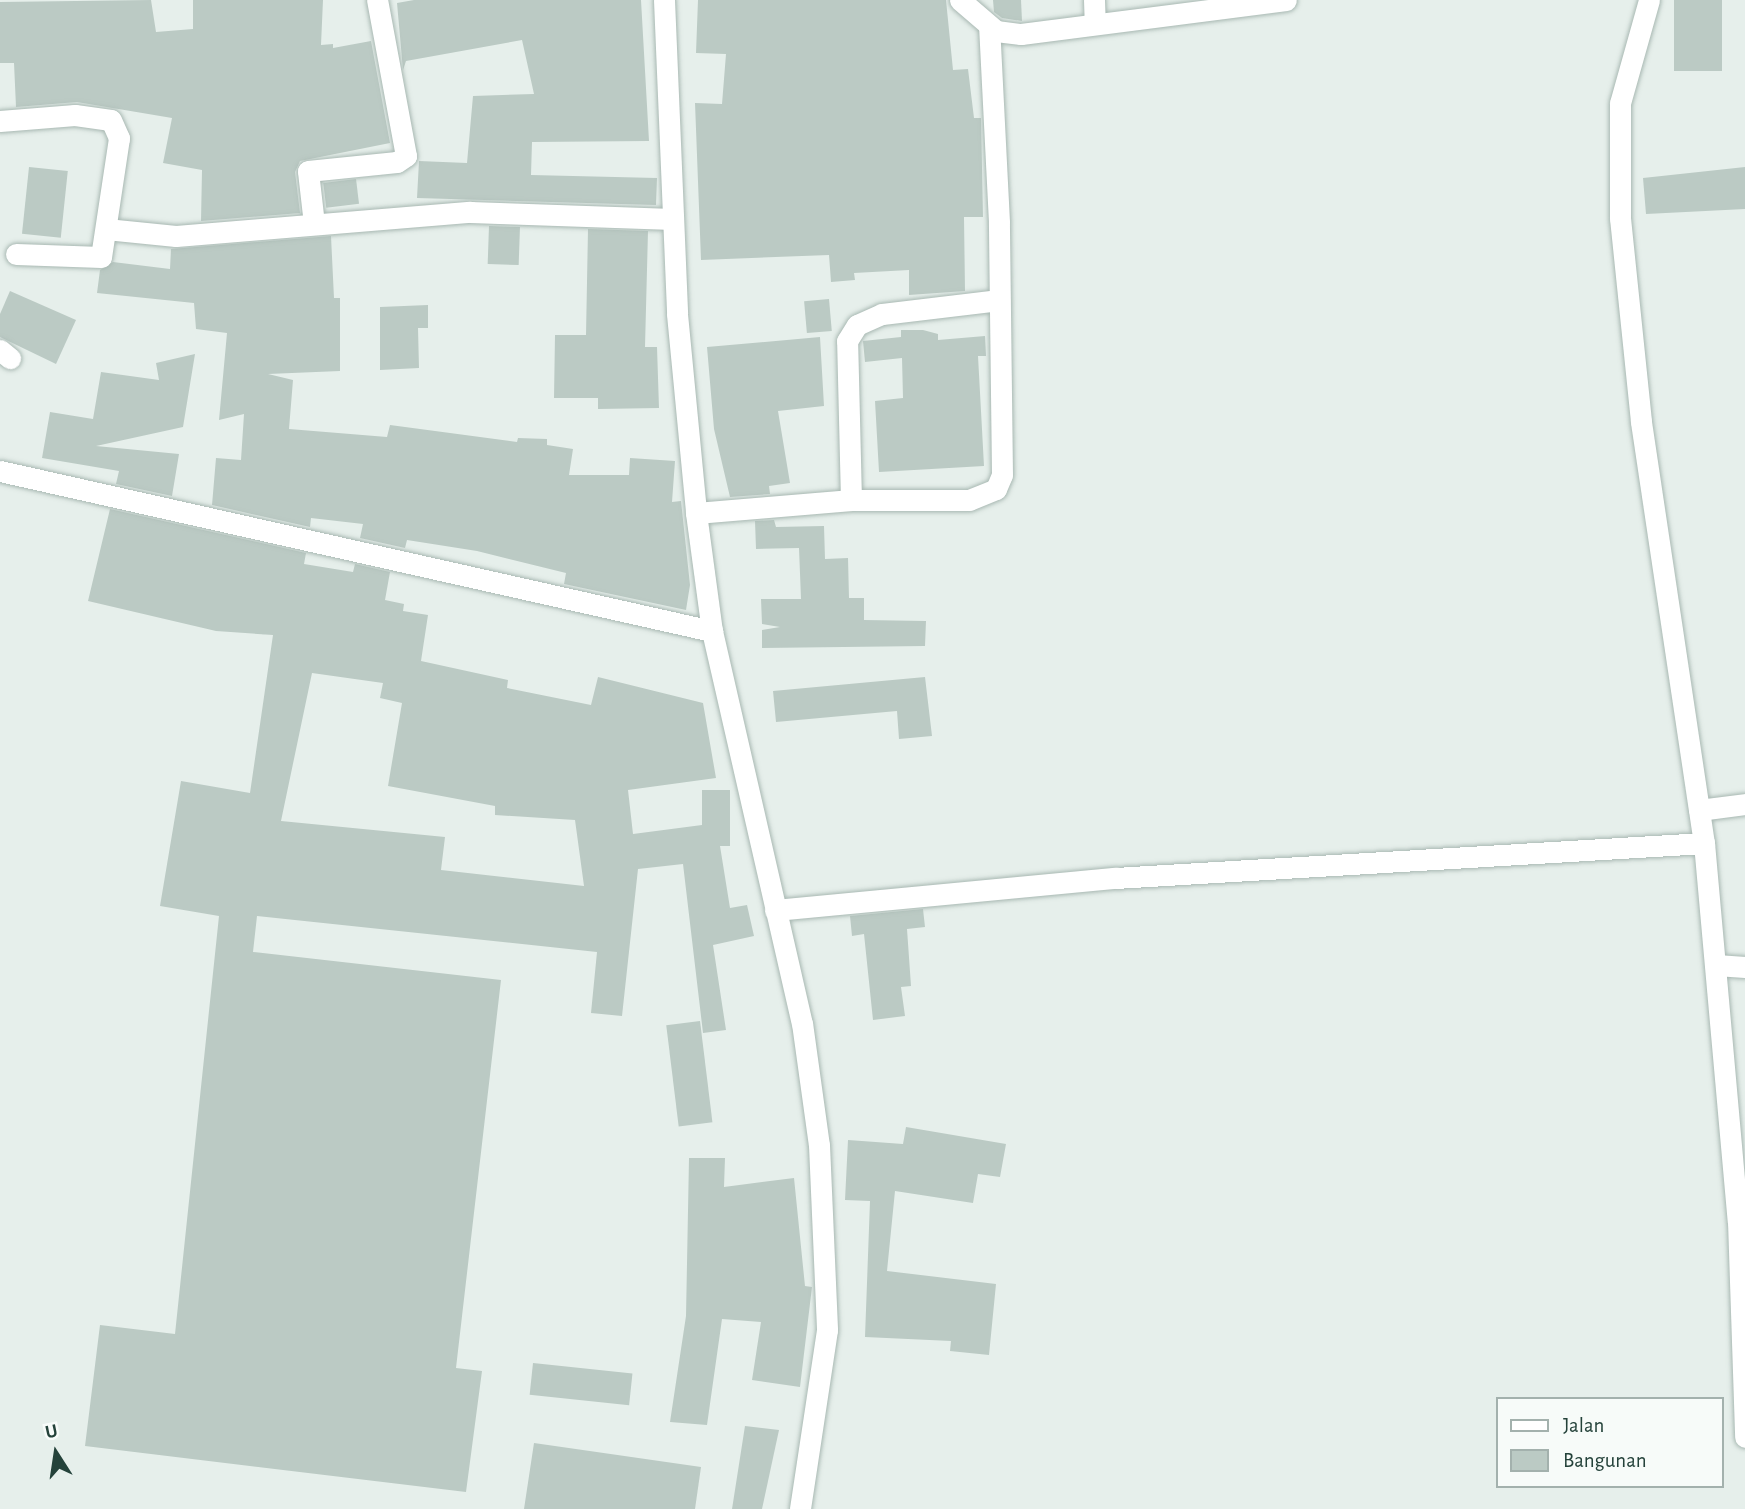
<!DOCTYPE html>
<style>
body{margin:0}
#map{position:relative;width:1745px;height:1509px;overflow:hidden;background:#e6efeb;font-family:"Alegreya Sans",sans-serif}
div>[style]{position:absolute}
[style*='--x']{left:calc(var(--x)*1px);top:calc(var(--y)*1px);width:calc(var(--w)*1px);rotate:calc(var(--a)*1deg)}
.building>*{inset:0;background:#bbcac4;transform-origin:0 0}
.roads{filter:drop-shadow(0 0 2px #a8b8b2) drop-shadow(0 0 2px #a8b8b2)}
.street>*{height:21px;margin:-10.5px;padding:0 10.5px;transform-origin:10.5px;border-radius:10.5px;background:#fff}
.secondary>*{height:21px;margin:-10.5px;padding:0 10.5px;transform-origin:10.5px;border-radius:10.5px;background:#fff}
span{translate:-50% -50%;white-space:nowrap;text-align:center;line-height:1.15;-webkit-text-stroke:7px #f7fbf9;paint-order:stroke}
.legend{position:absolute;left:1496px;top:1397px;width:228px;height:91px;box-sizing:border-box;background:#f7fbf9;border:2px solid #a3b1ad;margin:0;padding:9px 12px;list-style:none;font-size:21px;color:#24423a}
.legend li{display:flex;align-items:center;gap:14px;height:35px}
.legend b{width:35px;border:2px solid #a3b1ad}
.north{position:absolute;left:21px;top:1418px;width:70px;height:70px;-webkit-text-stroke:5px #f7fbf9;paint-order:stroke;rotate:348deg;font-size:19px;font-weight:700;line-height:28px;text-align:center;color:#24423a}
.north::after{content:'';display:block;margin:auto;width:24px;height:32px;background:#24423a;clip-path:polygon(50% 0,100% 100%,50% 72%,0 100%)}
</style>
<div id="map">
<div class="building">
<div style="clip-path:polygon(151px 0,156px 32px,193px 29px,193px 0,323px 0,321px 45px,333px 44px,333px 48px,371px 41px,390px 143px,300px 161px,295px 172px,300px 213px,201px 221px,202px 170px,163px 163px,172px 118px,77px 102px,16px 107px,14px 63px,0 63px,0 2px)"></div>
<div style="clip-path:polygon(414px 0,641px 0,649px 141px,532px 142px,531px 175px,657px 178px,656px 205px,417px 198px,419px 161px,467px 163px,473px 96px,534px 94px,522px 40px,406px 61px,403px 70px,397px 3px)"></div>
<div style="clip-path:polygon(698px 0,946px 0,953px 70px,968px 69px,974px 118px,981px 118px,983px 217px,964px 217px,965px 291px,909px 295px,909px 270px,854px 273px,855px 280px,831px 282px,829px 255px,701px 260px,695px 103px,722px 104px,726px 54px,696px 53px)"></div>
<div style="clip-path:polygon(993px 0,1021px 0,1022px 21px,1002px 18px,994px 12px)"></div>
<div style="left:1674px;top:0;width:48px;height:71px"></div>
<div style="left:29px;top:167px;width:39px;height:67px;rotate:6deg"></div>
<div style="clip-path:polygon(1745px 167px,1745px 209px,1646px 214px,1643px 178px)"></div>
<div style="left:356px;top:179px;width:25px;height:33px;rotate:83deg"></div>
<div style="left:489px;top:226px;width:31px;height:38px;rotate:2deg"></div>
<div style="clip-path:polygon(588px 229px,648px 231px,645px 347px,657px 347px,659px 408px,598px 409px,598px 398px,554px 398px,555px 335px,586px 335px)"></div>
<div style="clip-path:polygon(331px 236px,334px 298px,340px 298px,340px 371px,268px 374px,293px 380px,289px 429px,387px 437px,390px 425px,517px 442px,518px 438px,547px 439px,547px 445px,573px 449px,569px 475px,629px 475px,630px 458px,675px 461px,672px 502px,681px 501px,690px 585px,686px 610px,564px 584px,566px 573px,477px 551px,407px 540px,405px 548px,360px 538px,363px 524px,311px 518px,310px 527px,212px 505px,216px 458px,241px 460px,244px 414px,219px 420px,227px 333px,196px 329px,194px 303px,97px 293px,100px 270px,113px 262px,170px 269px,171px 249px)"></div>
<div style="clip-path:polygon(10px 291px,76px 320px,56px 364px,0 337px,0 314px)"></div>
<div style="left:829px;top:299px;width:32px;height:25px;rotate:85deg"></div>
<div style="clip-path:polygon(428px 305px,428px 328px,418px 328px,419px 368px,380px 370px,380px 307px)"></div>
<div style="clip-path:polygon(901px 330px,923px 330px,938px 334px,938px 340px,985px 336px,986px 356px,978px 356px,984px 466px,879px 472px,875px 401px,903px 398px,902px 358px,865px 362px,863px 341px,901px 337px)"></div>
<div style="clip-path:polygon(820px 337px,824px 406px,778px 411px,790px 483px,769px 486px,770px 494px,730px 497px,714px 429px,707px 347px)"></div>
<div style="clip-path:polygon(195px 354px,183px 427px,96px 446px,179px 454px,172px 496px,116px 484px,119px 471px,42px 458px,50px 412px,93px 419px,101px 372px,159px 380px,156px 363px)"></div>
<div style="clip-path:polygon(evenodd,110px 509px,306px 553px,304px 564px,353px 572px,355px 564px,390px 572px,385px 600px,404px 604px,403px 611px,428px 615px,421px 661px,508px 680px,507px 688px,591px 705px,598px 677px,703px 703px,716px 778px,628px 790px,633px 834px,702px 825px,702px 790px,730px 790px,730px 846px,720px 846px,730px 908px,747px 905px,754px 936px,713px 945px,726px 1030px,703px 1033px,683px 864px,638px 869px,622px 1016px,591px 1013px,597px 952px,257px 916px,253px 952px,501px 980px,456px 1368px,482px 1371px,466px 1492px,85px 1446px,100px 1325px,175px 1334px,219px 916px,160px 906px,181px 781px,250px 793px,273px 635px,216px 631px,88px 601px,110px 509px,312px 673px,383px 683px,380px 698px,402px 703px,388px 786px,495px 806px,495px 815px,575px 820px,584px 886px,441px 870px,445px 837px,281px 821px,312px 673px)"></div>
<div style="clip-path:polygon(774px 520px,776px 527px,824px 526px,825px 559px,848px 558px,849px 598px,864px 598px,864px 620px,926px 621px,925px 646px,762px 648px,762px 630px,780px 627px,762px 624px,761px 599px,801px 599px,799px 548px,756px 549px,755px 521px)"></div>
<div style="clip-path:polygon(925px 677px,932px 736px,899px 739px,897px 711px,776px 722px,773px 691px)"></div>
<div style="clip-path:polygon(923px 909px,925px 927px,907px 929px,911px 986px,901px 987px,905px 1016px,873px 1020px,864px 934px,852px 936px,850px 916px)"></div>
<div style="left:700px;top:1021px;width:102px;height:34px;rotate:83deg"></div>
<div style="clip-path:polygon(906px 1127px,1006px 1144px,1000px 1177px,978px 1174px,973px 1203px,895px 1191px,887px 1271px,996px 1284px,989px 1355px,950px 1351px,951px 1341px,865px 1337px,870px 1201px,845px 1200px,848px 1140px,903px 1144px)"></div>
<div style="clip-path:polygon(689px 1158px,725px 1158px,724px 1187px,794px 1178px,805px 1286px,812px 1287px,800px 1387px,752px 1380px,761px 1322px,722px 1319px,707px 1425px,670px 1422px,686px 1316px)"></div>
<div style="left:533px;top:1363px;width:100px;height:32px;rotate:6deg"></div>
<div style="clip-path:polygon(745px 1426px,779px 1430px,762px 1509px,732px 1509px)"></div>
<div style="clip-path:polygon(534px 1443px,701px 1467px,695px 1509px,524px 1509px)"></div>
</div>
<div class="roads">
<div class="street">
<div style="--x:960;--y:0;--w:48;--a:40.7"></div>
<div style="--x:996;--y:31;--w:25;--a:7"></div>
<div style="--x:1021;--y:34;--w:267;--a:-7.3"></div>
<div style="--x:1094;--y:0;--w:24;--a:88"></div>
<div style="--x:1649;--y:0;--w:107;--a:105.7"></div>
<div style="--x:1620;--y:103;--w:115;--a:90"></div>
<div style="--x:1620;--y:218;--w:205;--a:84.1"></div>
<div style="--x:1641;--y:422;--w:426;--a:81.5"></div>
<div style="--x:1704;--y:843;--w:380;--a:84.9"></div>
<div style="--x:1738;--y:1221;--w:216;--a:88.1"></div>
<div style="--x:0;--y:121;--w:75;--a:-4.6"></div>
<div style="--x:75;--y:115;--w:36;--a:8"></div>
<div style="--x:111;--y:120;--w:20;--a:66"></div>
<div style="--x:119;--y:138;--w:120;--a:98.6"></div>
<div style="--x:101;--y:257;--w:85;--a:-178"></div>
<div style="--x:314;--y:224;--w:53;--a:-96.5"></div>
<div style="--x:308;--y:171;--w:89;--a:-5.8"></div>
<div style="--x:397;--y:162;--w:11;--a:-34"></div>
<div style="--x:406;--y:156;--w:159;--a:-100.5"></div>
<div style="--x:106;--y:229;--w:70;--a:5.7"></div>
<div style="--x:176;--y:236;--w:295;--a:-4.7"></div>
<div style="--x:470;--y:212;--w:203;--a:2"></div>
<div style="--x:0;--y:350;--w:13;--a:39"></div>
<div style="--x:0;--y:471;--w:730;--a:12.67"></div>
<div style="--x:851;--y:500;--w:159;--a:-91.4"></div>
<div style="--x:847;--y:341;--w:19;--a:-58"></div>
<div style="--x:857;--y:325;--w:27;--a:-24"></div>
<div style="--x:882;--y:314;--w:118;--a:-6.8"></div>
<div style="--x:696;--y:513;--w:156;--a:-4.8"></div>
<div style="--x:851;--y:500;--w:118;--a:0"></div>
<div style="--x:969;--y:500;--w:29;--a:-22"></div>
<div style="--x:996;--y:489;--w:15;--a:-67"></div>
<div style="--x:1002;--y:475;--w:253;--a:-90.7"></div>
<div style="--x:999;--y:222;--w:196;--a:-92.9"></div>
<div style="--x:1699;--y:810;--w:46;--a:-7.4"></div>
<div style="--x:775;--y:910;--w:342;--a:-5.4"></div>
<div style="--x:1115;--y:878;--w:590;--a:-3.4"></div>
<div style="--x:1716;--y:965;--w:29;--a:4"></div>
</div>
<div class="secondary">
<div style="--x:664;--y:0;--w:314;--a:87.6"></div>
<div style="--x:677;--y:314;--w:200;--a:84.5"></div>
<div style="--x:696;--y:513;--w:119;--a:82.3"></div>
<div style="--x:712;--y:631;--w:402;--a:77.1"></div>
<div style="--x:802;--y:1023;--w:123;--a:82.1"></div>
<div style="--x:819;--y:1145;--w:185;--a:87.5"></div>
<div style="--x:827;--y:1330;--w:181;--a:98.6"></div>
</div>
</div>
<ul class="legend">
<li><b style="height:9px;background:#fff"></b>Jalan</li>
<li><b style="height:19px;background:#bbcac4"></b>Bangunan</li>
</ul>
<div class="north">U</div>
</div>
